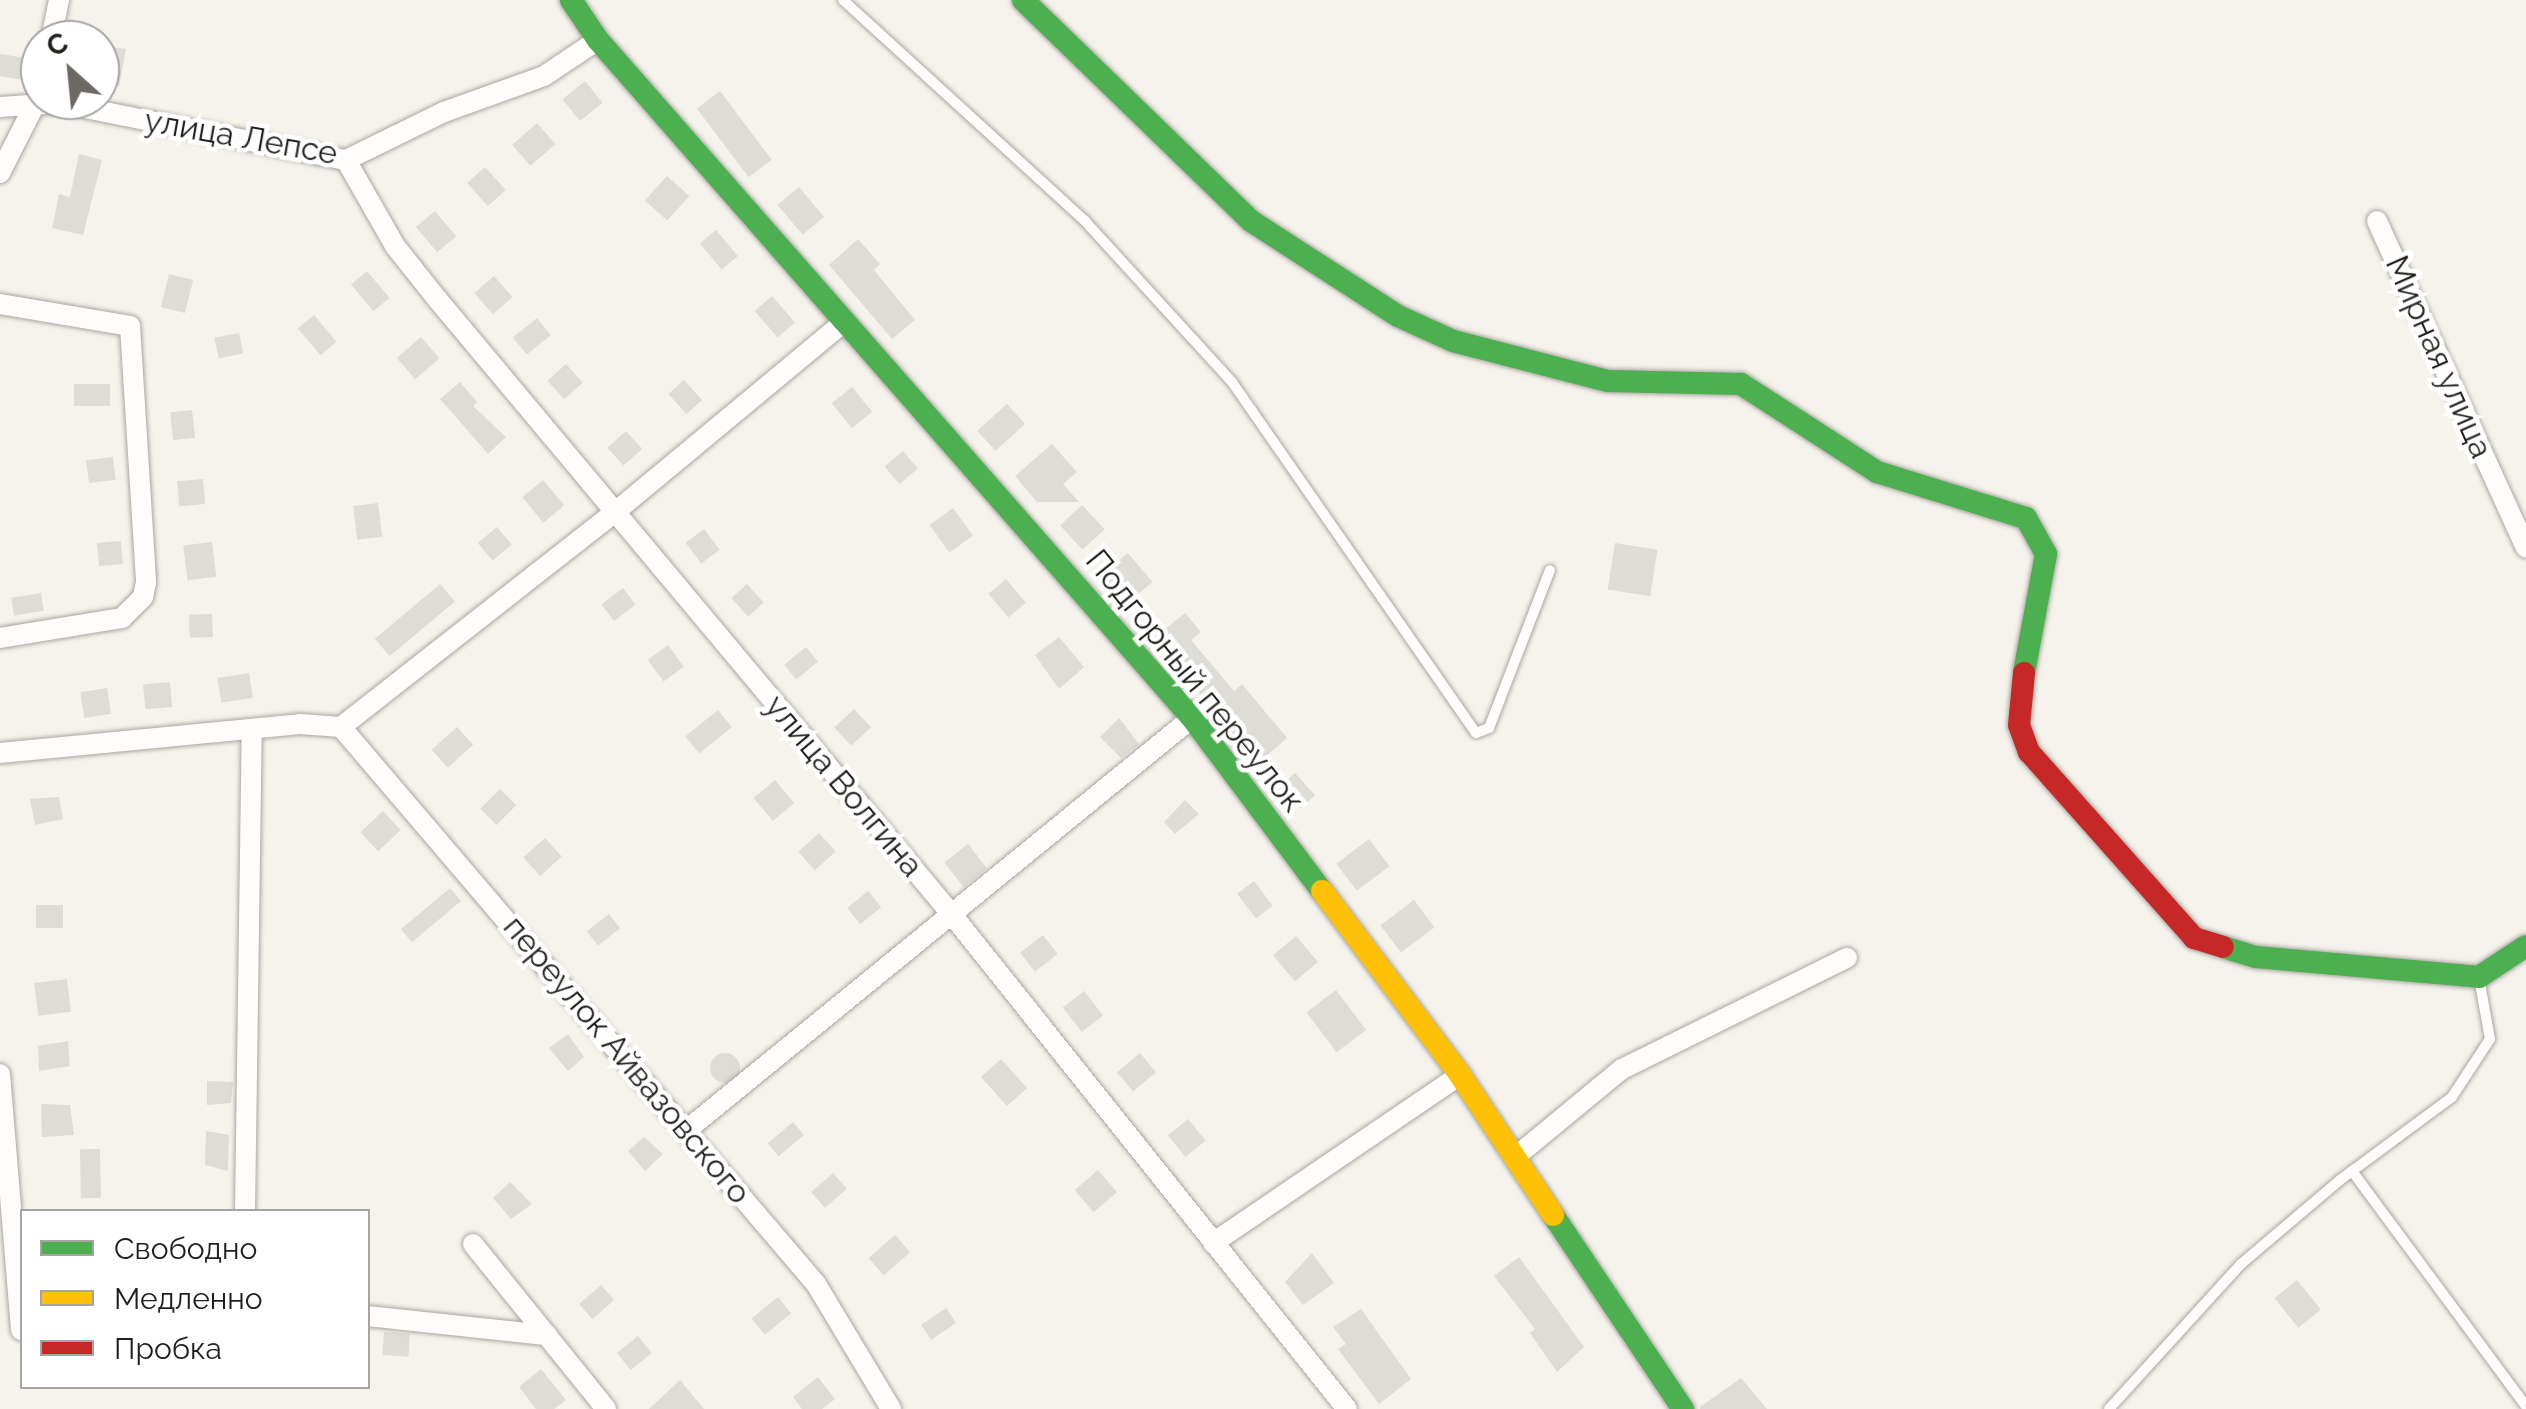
<!DOCTYPE html>
<meta charset="utf-8">
<style>
body{margin:0}
#map{position:relative;width:2526px;height:1409px;overflow:hidden;background:#f6f3ec;font-family:Raleway,sans-serif}
div>[style]{position:absolute}
[style*='--x']{left:calc(var(--x)*1px);top:calc(var(--y)*1px);width:calc(var(--w)*1px);rotate:calc(var(--a)*1deg)}
.building>*{inset:0;background:#dedcd6;transform-origin:0 0}
.round{border-radius:50%}
.roads{filter:drop-shadow(0 0 2px #a8a7a1) drop-shadow(0 0 2px #a8a7a1)}
.lane>*{height:10px;margin:-5px;padding:0 5px;transform-origin:5px;border-radius:5px;background:#fefdfc}
.street>*{height:20px;margin:-10px;padding:0 10px;transform-origin:10px;border-radius:10px;background:#fefdfc}
.fast>*{height:22px;margin:-11px;padding:0 11px;transform-origin:11px;border-radius:11px;background:#4caf50}
.slow>*{height:22px;margin:-11px;padding:0 11px;transform-origin:11px;border-radius:11px;background:#ffc107}
.jam>*{height:22px;margin:-11px;padding:0 11px;transform-origin:11px;border-radius:11px;background:#c62828}
span{translate:-50% -50%;white-space:nowrap;text-align:center;line-height:1.15;-webkit-text-stroke:9px #fff;paint-order:stroke}
.street-label{font-size:32px;color:#211f1b}
.legend{position:absolute;left:20px;top:1209px;width:350px;height:180px;box-sizing:border-box;background:#fff;border:2px solid #a6a5a4;margin:0;padding:12px 18px;list-style:none;font-size:30px;color:#211f1b}
.legend li{display:flex;align-items:center;gap:20px;height:50px}
.legend b{width:50px;border:2px solid #a6a5a4}
.north{position:absolute;left:20px;top:20px;width:100px;height:100px;box-sizing:border-box;background:#fff;border:2px solid #a6a5a4;border-radius:50%;rotate:333deg;font-size:28px;font-weight:700;line-height:40px;text-align:center;color:#211f1b}
.north::after{content:'';display:block;margin:auto;width:35px;height:45px;background:#6c6964;clip-path:polygon(50% 0,100% 100%,50% 72%,0 100%)}
</style>
<div id="map">
<div class="building">
<div style="clip-path:polygon(100px 45px,126px 49px,119px 87px,100px 83px)"></div>
<div style="clip-path:polygon(0 54px,26px 58px,23px 80px,0 76px)"></div>
<div style="left:585px;top:81px;width:28px;height:29px;rotate:51deg"></div>
<div style="left:720px;top:91px;width:86px;height:29px;rotate:53deg"></div>
<div style="left:537px;top:123px;width:28px;height:33px;rotate:49deg"></div>
<div style="clip-path:polygon(79px 154px,102px 160px,83px 235px,52px 228px,59px 194px,70px 197px)"></div>
<div style="left:485px;top:167px;width:31px;height:24px;rotate:48deg"></div>
<div style="left:667px;top:176px;width:30px;height:33px;rotate:42deg"></div>
<div style="left:799px;top:187px;width:39px;height:28px;rotate:50deg"></div>
<div style="left:435px;top:211px;width:33px;height:25px;rotate:50deg"></div>
<div style="left:716px;top:230px;width:34px;height:21px;rotate:50deg"></div>
<div style="clip-path:polygon(858px 239px,880px 264px,874px 270px,915px 320px,892px 339px,829px 265px)"></div>
<div style="left:367px;top:271px;width:35px;height:21px;rotate:50deg"></div>
<div style="left:169px;top:274px;width:25px;height:34px;rotate:14deg"></div>
<div style="left:494px;top:276px;width:28px;height:26px;rotate:49deg"></div>
<div style="left:772px;top:296px;width:35px;height:23px;rotate:49deg"></div>
<div style="left:314px;top:315px;width:35px;height:21px;rotate:50deg"></div>
<div style="left:537px;top:318px;width:22px;height:31px;rotate:51deg"></div>
<div style="left:239px;top:333px;width:21px;height:25px;rotate:79deg"></div>
<div style="left:421px;top:337px;width:28px;height:32px;rotate:49deg"></div>
<div style="left:566px;top:364px;width:25px;height:25px;rotate:48deg"></div>
<div style="left:684px;top:380px;width:27px;height:21px;rotate:48deg"></div>
<div style="clip-path:polygon(460px 382px,477px 402px,473px 406px,506px 437px,488px 454px,440px 399px)"></div>
<div style="left:110px;top:384px;width:22px;height:36px;rotate:90deg"></div>
<div style="left:852px;top:387px;width:32px;height:26px;rotate:51deg"></div>
<div style="left:1007px;top:404px;width:27px;height:40px;rotate:48deg"></div>
<div style="left:192px;top:410px;width:28px;height:22px;rotate:84deg"></div>
<div style="left:626px;top:431px;width:24px;height:25px;rotate:48deg"></div>
<div style="clip-path:polygon(1052px 444px,1077px 472px,1063px 484px,1079px 502px,1037px 502px,1015px 476px)"></div>
<div style="left:903px;top:451px;width:23px;height:24px;rotate:50deg"></div>
<div style="left:113px;top:457px;width:23px;height:27px;rotate:83deg"></div>
<div style="left:203px;top:479px;width:25px;height:26px;rotate:85deg"></div>
<div style="left:543px;top:480px;width:33px;height:27px;rotate:50deg"></div>
<div style="left:378px;top:503px;width:34px;height:25px;rotate:83deg"></div>
<div style="left:1082px;top:505px;width:33px;height:30px;rotate:47deg"></div>
<div style="left:953px;top:508px;width:34px;height:29px;rotate:54deg"></div>
<div style="left:497px;top:527px;width:23px;height:25px;rotate:50deg"></div>
<div style="left:704px;top:529px;width:26px;height:23px;rotate:53deg"></div>
<div style="left:121px;top:541px;width:23px;height:24px;rotate:85deg"></div>
<div style="left:212px;top:542px;width:35px;height:29px;rotate:83deg"></div>
<div style="left:1615px;top:543px;width:43px;height:47px;rotate:9deg"></div>
<div style="left:1128px;top:553px;width:38px;height:35px;rotate:50deg"></div>
<div style="left:1006px;top:579px;width:31px;height:23px;rotate:50deg"></div>
<div style="left:440px;top:584px;width:23px;height:85px;rotate:50deg"></div>
<div style="left:747px;top:584px;width:25px;height:21px;rotate:48deg"></div>
<div style="left:623px;top:588px;width:21px;height:27px;rotate:53deg"></div>
<div style="left:41px;top:593px;width:18px;height:30px;rotate:81deg"></div>
<div style="clip-path:polygon(1185px 613px,1201px 632px,1191px 640px,1234px 691px,1242px 684px,1287px 738px,1257px 764px,1154px 638px)"></div>
<div style="left:212px;top:614px;width:23px;height:23px;rotate:88deg"></div>
<div style="clip-path:polygon(1059px 637px,1084px 667px,1059px 689px,1035px 655px)"></div>
<div style="left:668px;top:645px;width:27px;height:25px;rotate:54deg"></div>
<div style="left:806px;top:647px;width:19px;height:28px;rotate:51deg"></div>
<div style="left:249px;top:673px;width:25px;height:32px;rotate:81deg"></div>
<div style="left:170px;top:682px;width:25px;height:27px;rotate:85deg"></div>
<div style="left:107px;top:688px;width:26px;height:27px;rotate:81deg"></div>
<div style="left:854px;top:709px;width:25px;height:27px;rotate:47deg"></div>
<div style="left:718px;top:710px;width:22px;height:42px;rotate:51deg"></div>
<div style="clip-path:polygon(1119px 718px,1139px 744px,1121px 758px,1100px 737px)"></div>
<div style="left:457px;top:727px;width:24px;height:34px;rotate:48deg"></div>
<div style="left:1295px;top:773px;width:30px;height:20px;rotate:48deg"></div>
<div style="left:775px;top:780px;width:30px;height:28px;rotate:50deg"></div>
<div style="left:500px;top:789px;width:23px;height:28px;rotate:45deg"></div>
<div style="clip-path:polygon(59px 797px,63px 819px,35px 825px,30px 799px)"></div>
<div style="clip-path:polygon(1185px 800px,1199px 814px,1175px 834px,1164px 822px)"></div>
<div style="left:383px;top:811px;width:26px;height:31px;rotate:47deg"></div>
<div style="left:819px;top:833px;width:25px;height:28px;rotate:48deg"></div>
<div style="left:545px;top:838px;width:25px;height:29px;rotate:48deg"></div>
<div style="left:1369px;top:839px;width:34px;height:41px;rotate:53deg"></div>
<div style="left:968px;top:844px;width:31px;height:30px;rotate:52deg"></div>
<div style="left:1254px;top:881px;width:31px;height:21px;rotate:53deg"></div>
<div style="left:450px;top:888px;width:17px;height:64px;rotate:50deg"></div>
<div style="left:868px;top:891px;width:21px;height:27px;rotate:51deg"></div>
<div style="left:1414px;top:900px;width:34px;height:42px;rotate:53deg"></div>
<div style="left:36px;top:905px;width:27px;height:23px"></div>
<div style="left:609px;top:914px;width:18px;height:28px;rotate:52deg"></div>
<div style="left:1043px;top:935px;width:24px;height:29px;rotate:52deg"></div>
<div style="left:1296px;top:936px;width:34px;height:30px;rotate:50deg"></div>
<div style="left:67px;top:979px;width:33px;height:33px;rotate:83deg"></div>
<div style="left:1336px;top:990px;width:50px;height:37px;rotate:53deg"></div>
<div style="left:1084px;top:991px;width:31px;height:27px;rotate:52deg"></div>
<div style="clip-path:polygon(568px 1034px,584px 1057px,568px 1071px,549px 1048px)"></div>
<div style="clip-path:polygon(68px 1041px,70px 1066px,39px 1071px,38px 1046px)"></div>
<div style="left:1140px;top:1053px;width:25px;height:30px;rotate:50deg"></div>
<div class="round" style="left:710px;top:1053px;width:30px;height:30px"></div>
<div style="left:1001px;top:1059px;width:39px;height:27px;rotate:48deg"></div>
<div style="clip-path:polygon(207px 1081px,233px 1082px,231px 1103px,207px 1105px)"></div>
<div style="clip-path:polygon(41px 1104px,70px 1105px,74px 1135px,42px 1137px)"></div>
<div style="left:1188px;top:1119px;width:28px;height:26px;rotate:51deg"></div>
<div style="left:793px;top:1122px;width:17px;height:33px;rotate:50deg"></div>
<div style="clip-path:polygon(206px 1131px,229px 1135px,228px 1171px,205px 1165px)"></div>
<div style="clip-path:polygon(644px 1137px,663px 1154px,645px 1171px,628px 1151px)"></div>
<div style="left:100px;top:1149px;width:49px;height:20px;rotate:89deg"></div>
<div style="left:1098px;top:1170px;width:29px;height:31px;rotate:49deg"></div>
<div style="left:833px;top:1173px;width:21px;height:29px;rotate:49deg"></div>
<div style="clip-path:polygon(510px 1182px,532px 1204px,511px 1219px,493px 1198px)"></div>
<div style="left:895px;top:1235px;width:23px;height:35px;rotate:49deg"></div>
<div style="clip-path:polygon(1312px 1253px,1334px 1283px,1303px 1305px,1285px 1282px)"></div>
<div style="clip-path:polygon(1519px 1257px,1584px 1347px,1557px 1372px,1530px 1333px,1535px 1329px,1494px 1276px)"></div>
<div style="left:2297px;top:1280px;width:38px;height:29px;rotate:51deg"></div>
<div style="left:601px;top:1285px;width:20px;height:29px;rotate:49deg"></div>
<div style="left:778px;top:1297px;width:21px;height:34px;rotate:51deg"></div>
<div style="left:946px;top:1308px;width:18px;height:30px;rotate:56deg"></div>
<div style="clip-path:polygon(1361px 1309px,1411px 1379px,1379px 1404px,1338px 1349px,1346px 1344px,1333px 1327px)"></div>
<div style="left:384px;top:1332px;width:26px;height:23px;rotate:4deg"></div>
<div style="left:638px;top:1336px;width:22px;height:27px;rotate:51deg"></div>
<div style="clip-path:polygon(541px 1369px,566px 1400px,554px 1409px,536px 1409px,519px 1387px)"></div>
<div style="clip-path:polygon(818px 1377px,835px 1399px,822px 1409px,802px 1409px,793px 1397px)"></div>
<div style="clip-path:polygon(1741px 1378px,1767px 1409px,1700px 1409px,1700px 1407px)"></div>
<div style="clip-path:polygon(680px 1380px,704px 1409px,649px 1409px)"></div>
</div>
<div class="roads">
<div class="lane">
<div style="--x:843;--y:0;--w:328;--a:42.4"></div>
<div style="--x:1085;--y:221;--w:218;--a:47.6"></div>
<div style="--x:1232;--y:382;--w:427;--a:55.2"></div>
<div style="--x:1476;--y:733;--w:14;--a:-21"></div>
<div style="--x:1489;--y:728;--w:169;--a:-68.9"></div>
<div style="--x:2352;--y:1171;--w:292;--a:53.5"></div>
<div style="--x:2109;--y:1409;--w:196;--a:-47.7"></div>
<div style="--x:2241;--y:1264;--w:130;--a:-40.3"></div>
<div style="--x:2340;--y:1180;--w:139;--a:-36.5"></div>
<div style="--x:2452;--y:1097;--w:69;--a:-56.8"></div>
<div style="--x:2490;--y:1039;--w:62;--a:-100.2"></div>
</div>
<div class="street">
<div style="--x:51;--y:40;--w:41;--a:-78.7"></div>
<div style="--x:0;--y:107;--w:60;--a:-3.8"></div>
<div style="--x:60;--y:103;--w:292;--a:11.3"></div>
<div style="--x:346;--y:160;--w:109;--a:-26.1"></div>
<div style="--x:444;--y:112;--w:106;--a:-19.8"></div>
<div style="--x:544;--y:76;--w:65;--a:-33.7"></div>
<div style="--x:346;--y:160;--w:99;--a:60.3"></div>
<div style="--x:395;--y:246;--w:69;--a:51.5"></div>
<div style="--x:438;--y:300;--w:803;--a:50.1"></div>
<div style="--x:953;--y:916;--w:631;--a:51.37"></div>
<div style="--x:0;--y:173;--w:89;--a:-63.1"></div>
<div style="--x:2377;--y:221;--w:359;--a:65.5"></div>
<div style="--x:0;--y:304;--w:132;--a:9.6"></div>
<div style="--x:130;--y:326;--w:256;--a:86.4"></div>
<div style="--x:146;--y:582;--w:15;--a:101"></div>
<div style="--x:143;--y:597;--w:30;--a:135"></div>
<div style="--x:122;--y:618;--w:124;--a:170.7"></div>
<div style="--x:341;--y:727;--w:732;--a:49.54"></div>
<div style="--x:816;--y:1284;--w:146;--a:59"></div>
<div style="--x:0;--y:753;--w:301;--a:-5.5"></div>
<div style="--x:300;--y:724;--w:41;--a:4.2"></div>
<div style="--x:341;--y:727;--w:347;--a:-38.1"></div>
<div style="--x:614;--y:513;--w:299;--a:-39.7"></div>
<div style="--x:0;--y:1074;--w:257;--a:85.3"></div>
<div style="--x:688;--y:1129;--w:650;--a:-39.2"></div>
<div style="--x:1514;--y:1158;--w:140;--a:-39.5"></div>
<div style="--x:1622;--y:1069;--w:251;--a:-26.3"></div>
<div style="--x:245;--y:1212;--w:478;--a:-89.2"></div>
<div style="--x:1213;--y:1243;--w:299;--a:-34.2"></div>
<div style="--x:473;--y:1244;--w:212;--a:51.1"></div>
<div style="--x:368;--y:1316;--w:180;--a:6.1"></div>
</div>
<div class="fast">
<div style="--x:571;--y:0;--w:48;--a:56"></div>
<div style="--x:598;--y:40;--w:901;--a:48.78"></div>
<div style="--x:1192;--y:718;--w:216;--a:53.1"></div>
<div style="--x:1023;--y:0;--w:318;--a:44.1"></div>
<div style="--x:1251;--y:221;--w:175;--a:32.9"></div>
<div style="--x:1398;--y:316;--w:60;--a:24.4"></div>
<div style="--x:1453;--y:341;--w:160;--a:14.5"></div>
<div style="--x:1608;--y:381;--w:133;--a:1.3"></div>
<div style="--x:1741;--y:384;--w:162;--a:32.9"></div>
<div style="--x:1877;--y:472;--w:156;--a:17.2"></div>
<div style="--x:2026;--y:518;--w:41;--a:60.9"></div>
<div style="--x:2046;--y:554;--w:121;--a:100.5"></div>
<div style="--x:2223;--y:947;--w:34;--a:17"></div>
<div style="--x:2256;--y:957;--w:224;--a:5.1"></div>
<div style="--x:2479;--y:977;--w:56;--a:-33.4"></div>
<div style="--x:1553;--y:1215;--w:234;--a:56.2"></div>
</div>
<div class="slow">
<div style="--x:1322;--y:891;--w:230;--a:53.1"></div>
<div style="--x:1460;--y:1075;--w:168;--a:56.4"></div>
</div>
<div class="jam">
<div style="--x:2024;--y:673;--w:52;--a:95.5"></div>
<div style="--x:2019;--y:725;--w:29;--a:70"></div>
<div style="--x:2029;--y:752;--w:249;--a:48.4"></div>
<div style="--x:2194;--y:938;--w:30;--a:17"></div>
</div>
</div>
<div class="street-label">
<span style="left:241px;top:137px;rotate:10deg">улица Лепсе</span>
<span style="left:2439px;top:357px;rotate:66deg">Мирная улица</span>
<span style="left:1195px;top:681px;rotate:51deg">Подгорный переулок</span>
<span style="left:844px;top:786px;rotate:50deg">улица Волгина</span>
<span style="left:627px;top:1060px;rotate:50deg">переулок Айвазовского</span>
</div>
<ul class="legend">
<li><b style="height:12px;background:#4caf50"></b>Свободно</li>
<li><b style="height:12px;background:#ffc107"></b>Медленно</li>
<li><b style="height:12px;background:#c62828"></b>Пробка</li>
</ul>
<div class="north">С</div>
</div>
